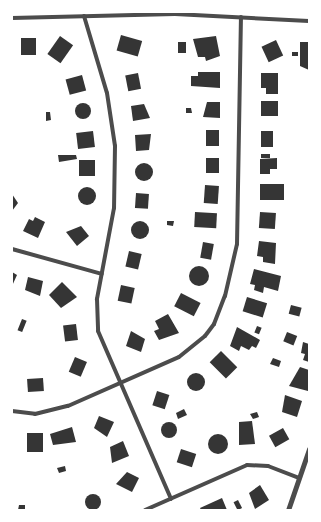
<!DOCTYPE html>
<style>
body{margin:0}
#map{position:relative;width:321px;height:522px;overflow:hidden;background:#fff;font-family:Cabin,sans-serif}
div>[style]{position:absolute}
[style*='--x']{left:calc(var(--x)*1px);top:calc(var(--y)*1px);width:calc(var(--w)*1px);rotate:calc(var(--a)*1deg)}
.building>*{inset:0;background:#353535;transform-origin:0 0}
.round{border-radius:50%}
.minor>*{height:4px;margin:-2px;padding:0 2px;transform-origin:2px;border-radius:2px;background:#4c4c4c}
.tertiary>*{height:5px;margin:-2.5px;padding:0 2.5px;transform-origin:2.5px;border-radius:2.5px;background:#4c4c4c}
span{translate:-50% -50%;white-space:nowrap;text-align:center;line-height:1.15;-webkit-text-stroke:4px #fff;paint-order:stroke}
.frame{position:absolute;inset:0;border:13px solid #fff;pointer-events:none}
</style>
<div id="map">
<div class="building">
<div style="left:121px;top:35px;width:22px;height:16px;rotate:16deg"></div>
<div style="left:60px;top:36px;width:16px;height:22px;rotate:35deg"></div>
<div style="clip-path:polygon(216px 36px,220px 56px,206px 61px,205px 57px,198px 57px,193px 39px)"></div>
<div style="left:21px;top:38px;width:15px;height:17px"></div>
<div style="left:276px;top:40px;width:17px;height:16px;rotate:65deg"></div>
<div style="left:178px;top:42px;width:8px;height:11px"></div>
<div style="clip-path:polygon(300px 42px,309px 42px,309px 70px,300px 66px)"></div>
<div style="left:292px;top:52px;width:6px;height:4px"></div>
<div style="clip-path:polygon(198px 72px,220px 72px,220px 88px,191px 86px,191px 76px,198px 76px)"></div>
<div style="left:138px;top:73px;width:16px;height:13px;rotate:79deg"></div>
<div style="clip-path:polygon(261px 73px,278px 73px,278px 94px,266px 94px,266px 88px,261px 88px)"></div>
<div style="left:82px;top:75px;width:16px;height:17px;rotate:75deg"></div>
<div style="left:261px;top:101px;width:17px;height:15px"></div>
<div style="clip-path:polygon(207px 102px,220px 102px,220px 118px,203px 117px)"></div>
<div class="round" style="left:75px;top:103px;width:16px;height:16px"></div>
<div style="clip-path:polygon(144px 104px,150px 118px,133px 121px,131px 106px)"></div>
<div style="clip-path:polygon(186px 108px,191px 108px,192px 113px,186px 113px)"></div>
<div style="clip-path:polygon(46px 112px,50px 112px,51px 120px,46px 121px)"></div>
<div style="left:206px;top:130px;width:13px;height:16px"></div>
<div style="left:93px;top:131px;width:16px;height:17px;rotate:83deg"></div>
<div style="left:261px;top:131px;width:12px;height:16px"></div>
<div style="clip-path:polygon(151px 134px,149px 150px,136px 151px,135px 135px)"></div>
<div style="left:261px;top:154px;width:9px;height:4px"></div>
<div style="clip-path:polygon(58px 155px,76px 155px,77px 159px,59px 162px)"></div>
<div style="left:206px;top:158px;width:13px;height:15px"></div>
<div style="clip-path:polygon(277px 158px,277px 169px,270px 169px,270px 174px,260px 174px,260px 159px)"></div>
<div style="left:79px;top:160px;width:16px;height:16px"></div>
<div class="round" style="left:135px;top:163px;width:18px;height:18px"></div>
<div style="left:260px;top:184px;width:24px;height:16px"></div>
<div style="left:205px;top:185px;width:14px;height:18px;rotate:4deg"></div>
<div class="round" style="left:78px;top:187px;width:18px;height:18px"></div>
<div style="left:136px;top:193px;width:13px;height:15px;rotate:4deg"></div>
<div style="clip-path:polygon(12px 194px,18px 203px,12px 211px)"></div>
<div style="left:195px;top:212px;width:22px;height:15px;rotate:3deg"></div>
<div style="left:260px;top:212px;width:16px;height:16px;rotate:4deg"></div>
<div style="clip-path:polygon(35px 217px,45px 222px,38px 238px,23px 231px,29px 219px,33px 221px)"></div>
<div style="clip-path:polygon(167px 221px,174px 221px,173px 226px,167px 225px)"></div>
<div class="round" style="left:131px;top:221px;width:18px;height:18px"></div>
<div style="clip-path:polygon(81px 226px,89px 236px,77px 246px,66px 232px)"></div>
<div style="clip-path:polygon(259px 241px,276px 243px,275px 264px,263px 262px,263px 257px,257px 256px)"></div>
<div style="left:203px;top:242px;width:11px;height:16px;rotate:10deg"></div>
<div style="left:129px;top:251px;width:13px;height:16px;rotate:13deg"></div>
<div class="round" style="left:189px;top:266px;width:20px;height:20px"></div>
<div style="clip-path:polygon(254px 269px,281px 276px,278px 291px,264px 287px,263px 293px,254px 290px,255px 285px,250px 284px)"></div>
<div style="clip-path:polygon(12px 272px,17px 275px,12px 286px)"></div>
<div style="clip-path:polygon(28px 277px,43px 281px,40px 296px,25px 290px)"></div>
<div style="clip-path:polygon(62px 282px,77px 297px,61px 308px,49px 295px)"></div>
<div style="left:121px;top:285px;width:14px;height:16px;rotate:12deg"></div>
<div style="left:181px;top:293px;width:22px;height:15px;rotate:27deg"></div>
<div style="left:247px;top:297px;width:21px;height:15px;rotate:17deg"></div>
<div style="left:291px;top:305px;width:11px;height:9px;rotate:15deg"></div>
<div style="clip-path:polygon(168px 314px,179px 333px,159px 340px,154px 331px,159px 329px,155px 321px)"></div>
<div style="left:22px;top:319px;width:5px;height:12px;rotate:22deg"></div>
<div style="left:76px;top:324px;width:16px;height:13px;rotate:83deg"></div>
<div style="left:257px;top:326px;width:5px;height:7px;rotate:22deg"></div>
<div style="clip-path:polygon(237px 327px,260px 340px,256px 348px,252px 346px,249px 350px,241px 346px,239px 351px,230px 346px)"></div>
<div style="clip-path:polygon(131px 331px,145px 339px,141px 352px,126px 346px)"></div>
<div style="left:287px;top:332px;width:11px;height:10px;rotate:22deg"></div>
<div style="clip-path:polygon(303px 342px,309px 344px,309px 362px,303px 360px,305px 354px,301px 353px)"></div>
<div style="left:221px;top:351px;width:23px;height:16px;rotate:45deg"></div>
<div style="left:75px;top:357px;width:13px;height:16px;rotate:23deg"></div>
<div style="clip-path:polygon(273px 358px,281px 361px,279px 367px,270px 364px)"></div>
<div style="clip-path:polygon(300px 367px,309px 370px,308px 391px,289px 386px)"></div>
<div class="round" style="left:187px;top:373px;width:18px;height:18px"></div>
<div style="left:43px;top:378px;width:13px;height:16px;rotate:86deg"></div>
<div style="left:157px;top:391px;width:13px;height:15px;rotate:18deg"></div>
<div style="clip-path:polygon(285px 395px,302px 401px,297px 417px,282px 412px)"></div>
<div style="clip-path:polygon(184px 409px,187px 415px,178px 419px,176px 413px)"></div>
<div style="clip-path:polygon(257px 412px,259px 417px,253px 419px,250px 414px)"></div>
<div style="clip-path:polygon(99px 416px,114px 422px,107px 437px,94px 428px)"></div>
<div style="clip-path:polygon(252px 421px,255px 444px,239px 445px,239px 422px)"></div>
<div class="round" style="left:161px;top:422px;width:16px;height:16px"></div>
<div style="clip-path:polygon(72px 427px,76px 442px,53px 445px,50px 434px)"></div>
<div style="left:283px;top:428px;width:13px;height:16px;rotate:61deg"></div>
<div style="left:43px;top:433px;width:19px;height:16px;rotate:90deg"></div>
<div class="round" style="left:208px;top:434px;width:20px;height:20px"></div>
<div style="clip-path:polygon(123px 441px,129px 456px,112px 463px,110px 447px)"></div>
<div style="left:181px;top:449px;width:16px;height:14px;rotate:18deg"></div>
<div style="clip-path:polygon(65px 466px,66px 471px,59px 473px,57px 468px)"></div>
<div style="clip-path:polygon(127px 472px,139px 478px,132px 492px,116px 484px)"></div>
<div style="clip-path:polygon(260px 485px,269px 500px,255px 509px,249px 493px)"></div>
<div class="round" style="left:85px;top:494px;width:16px;height:16px"></div>
<div style="clip-path:polygon(222px 498px,227px 510px,201px 510px,200px 508px)"></div>
<div style="left:238px;top:500px;width:9px;height:5px;rotate:63deg"></div>
<div style="clip-path:polygon(19px 505px,25px 505px,25px 510px,18px 510px)"></div>
</div>
<div class="minor">
<div style="--x:84;--y:16;--w:80;--a:73.4"></div>
<div style="--x:107;--y:93;--w:54;--a:81.4"></div>
<div style="--x:115;--y:146;--w:62;--a:90.9"></div>
<div style="--x:114;--y:208;--w:93;--a:100.6"></div>
<div style="--x:97;--y:299;--w:32;--a:88"></div>
<div style="--x:98;--y:331;--w:183;--a:66.5"></div>
<div style="--x:12;--y:18;--w:163;--a:-1.4"></div>
<div style="--x:175;--y:14;--w:134;--a:3"></div>
<div style="--x:12;--y:249;--w:93;--a:15.5"></div>
<div style="--x:12;--y:411;--w:23;--a:7"></div>
<div style="--x:35;--y:414;--w:34;--a:-14"></div>
<div style="--x:68;--y:406;--w:121;--a:-23.8"></div>
<div style="--x:179;--y:357;--w:33;--a:-39"></div>
<div style="--x:205;--y:336;--w:15;--a:-53"></div>
<div style="--x:214;--y:324;--w:30;--a:-69"></div>
<div style="--x:225;--y:296;--w:53;--a:-77"></div>
<div style="--x:237;--y:244;--w:227;--a:-89"></div>
<div style="--x:145;--y:510;--w:111;--a:-23.8"></div>
<div style="--x:247;--y:465;--w:21;--a:3"></div>
<div style="--x:268;--y:466;--w:33;--a:21"></div>
</div>
<div class="tertiary">
<div style="--x:288;--y:510;--w:65;--a:-71"></div>
</div>
<div class="frame"></div>
</div>
